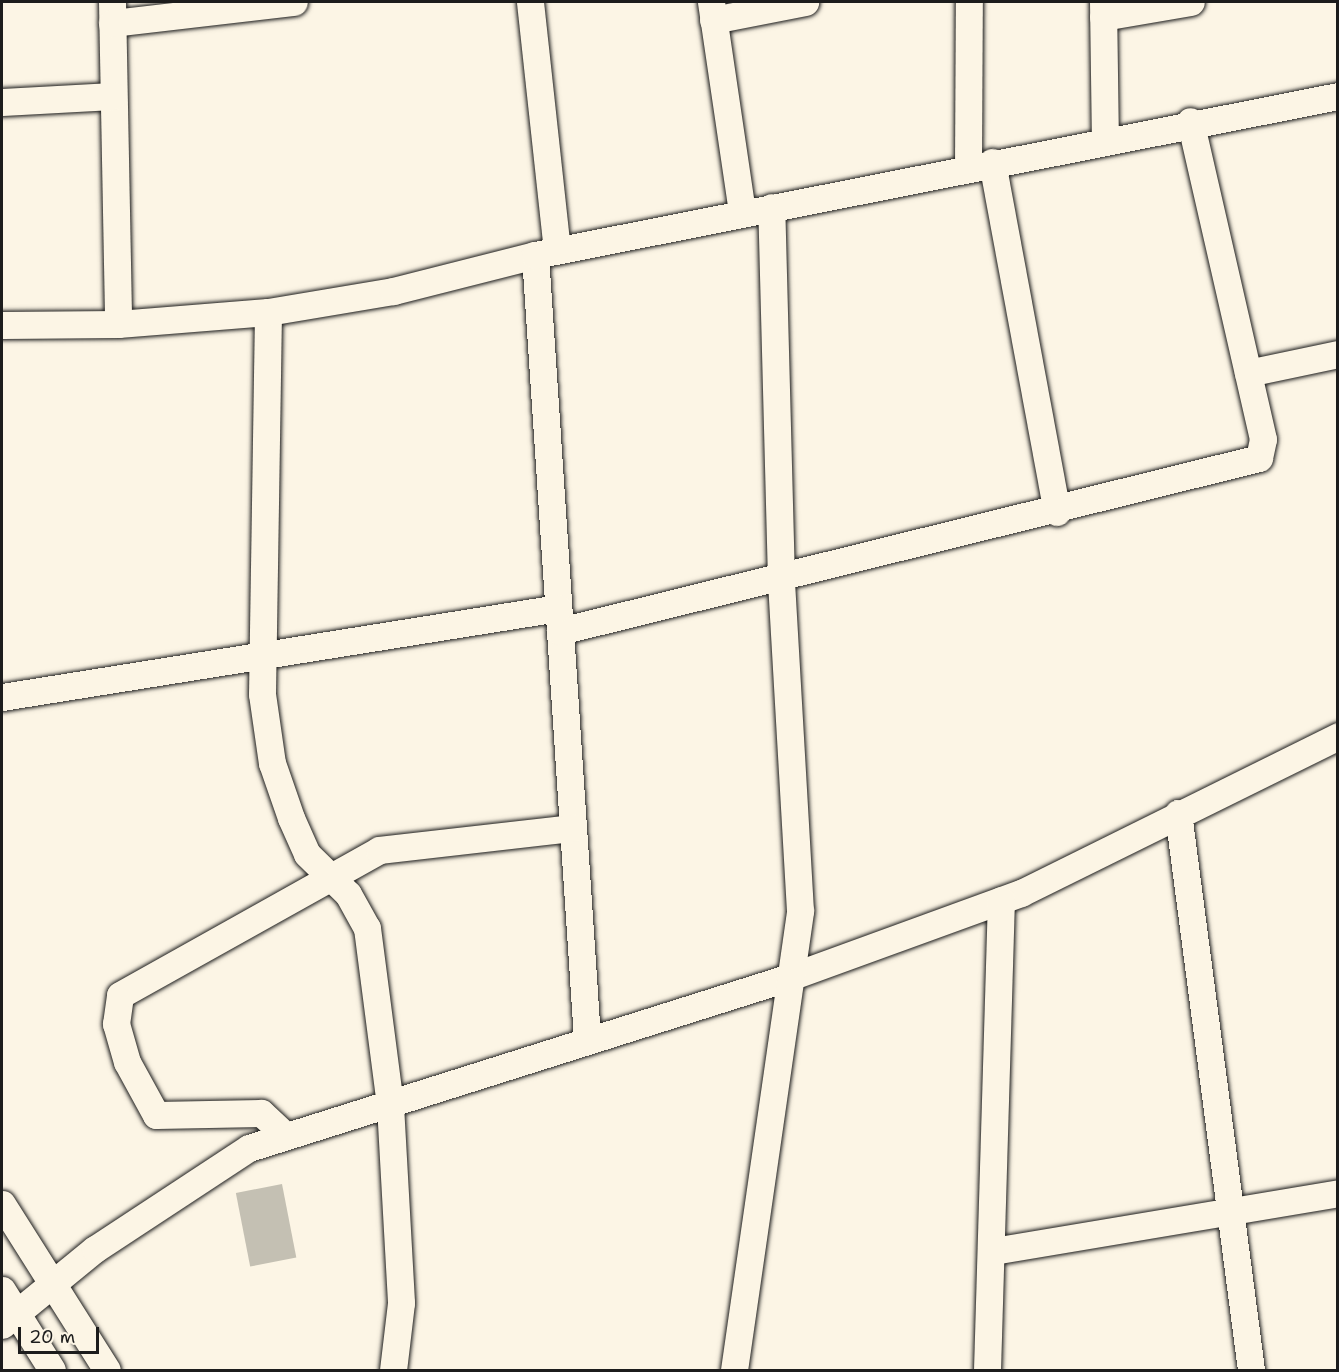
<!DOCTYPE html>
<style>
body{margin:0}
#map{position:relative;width:1339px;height:1372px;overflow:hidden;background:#fcf5e5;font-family:"Shantell Sans",sans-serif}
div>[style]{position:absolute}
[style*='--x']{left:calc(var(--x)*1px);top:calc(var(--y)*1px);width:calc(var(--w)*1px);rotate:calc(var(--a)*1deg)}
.building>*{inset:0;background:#c4c0b3;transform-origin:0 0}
.roads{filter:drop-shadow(0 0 2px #1c1c1c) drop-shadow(0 0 2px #1c1c1c)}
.minor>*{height:27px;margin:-13.5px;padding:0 13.5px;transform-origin:13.5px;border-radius:13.5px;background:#fcf5e5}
span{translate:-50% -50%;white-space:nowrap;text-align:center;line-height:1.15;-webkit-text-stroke:6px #fcf5e5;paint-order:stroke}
.frame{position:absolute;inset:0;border:3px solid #1c1c1c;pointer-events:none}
.scale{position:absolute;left:18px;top:1327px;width:81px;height:27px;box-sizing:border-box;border:3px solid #1c1c1c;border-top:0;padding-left:8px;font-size:18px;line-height:21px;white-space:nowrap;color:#1c1c1c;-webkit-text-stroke:4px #fcf5e5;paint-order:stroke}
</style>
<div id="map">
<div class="building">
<div style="left:282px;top:1184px;width:75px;height:47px;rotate:79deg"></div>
</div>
<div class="roads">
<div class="minor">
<div style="--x:112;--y:2;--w:322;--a:88.9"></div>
<div style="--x:530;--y:2;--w:249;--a:83.8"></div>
<div style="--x:711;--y:2;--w:213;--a:81.6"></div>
<div style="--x:1103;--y:2;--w:136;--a:89.2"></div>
<div style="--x:1103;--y:17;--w:89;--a:-9.7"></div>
<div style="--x:713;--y:20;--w:94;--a:-11.1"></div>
<div style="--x:112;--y:23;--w:183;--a:-6.6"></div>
<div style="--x:2;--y:102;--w:111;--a:-3.1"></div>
<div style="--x:992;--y:162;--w:356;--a:79.5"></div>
<div style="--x:968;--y:166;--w:164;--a:-89.7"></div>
<div style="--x:535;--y:255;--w:785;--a:86.2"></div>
<div style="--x:268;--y:312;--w:382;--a:90.9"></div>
<div style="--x:262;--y:694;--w:70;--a:81.8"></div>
<div style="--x:272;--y:763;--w:58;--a:70.9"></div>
<div style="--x:291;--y:818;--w:39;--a:66"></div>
<div style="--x:307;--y:854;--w:57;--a:44.3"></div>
<div style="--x:348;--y:894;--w:39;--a:61"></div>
<div style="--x:367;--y:928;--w:178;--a:82.6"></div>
<div style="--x:390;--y:1105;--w:198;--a:86.8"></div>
<div style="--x:401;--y:1303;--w:67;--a:96.8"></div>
<div style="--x:2;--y:325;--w:116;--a:-0.5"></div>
<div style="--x:118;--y:324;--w:150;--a:-4.6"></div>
<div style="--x:268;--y:312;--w:127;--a:-9.5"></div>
<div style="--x:393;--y:291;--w:146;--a:-14.2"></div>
<div style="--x:535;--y:255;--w:819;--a:-11.2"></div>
<div style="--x:1248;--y:373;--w:92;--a:-11.9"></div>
<div style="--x:560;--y:631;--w:720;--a:-13.9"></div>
<div style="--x:1259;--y:458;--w:19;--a:-78"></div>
<div style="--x:1263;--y:439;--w:326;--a:-102.9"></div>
<div style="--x:2;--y:697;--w:563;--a:-9.09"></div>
<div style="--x:1178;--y:813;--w:562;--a:82.53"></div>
<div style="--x:286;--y:1136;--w:34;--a:-137"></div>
<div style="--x:261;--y:1113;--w:105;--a:178.9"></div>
<div style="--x:156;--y:1115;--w:60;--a:-118.7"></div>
<div style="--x:127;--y:1062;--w:40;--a:-106"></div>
<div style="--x:116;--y:1024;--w:29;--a:-82"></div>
<div style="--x:120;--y:995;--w:297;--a:-29.2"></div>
<div style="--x:379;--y:850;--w:195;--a:-6.5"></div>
<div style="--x:2;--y:1204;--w:196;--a:57.7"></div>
<div style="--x:993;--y:1251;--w:350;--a:-9.5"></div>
<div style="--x:2;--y:1290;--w:94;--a:58"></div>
<div style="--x:2;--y:1325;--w:120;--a:-39.3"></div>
<div style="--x:95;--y:1249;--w:184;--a:-33.3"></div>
<div style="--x:249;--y:1148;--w:567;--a:-17.54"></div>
<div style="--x:790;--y:977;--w:246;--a:-20"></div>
<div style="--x:1021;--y:893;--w:354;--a:-26.3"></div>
<div style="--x:734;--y:1370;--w:464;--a:-81.8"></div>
<div style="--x:800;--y:911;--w:332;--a:-93.3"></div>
<div style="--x:781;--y:580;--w:373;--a:-91.5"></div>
<div style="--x:987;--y:1370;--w:470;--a:-88.3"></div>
</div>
</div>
<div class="frame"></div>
<div class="scale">20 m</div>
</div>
